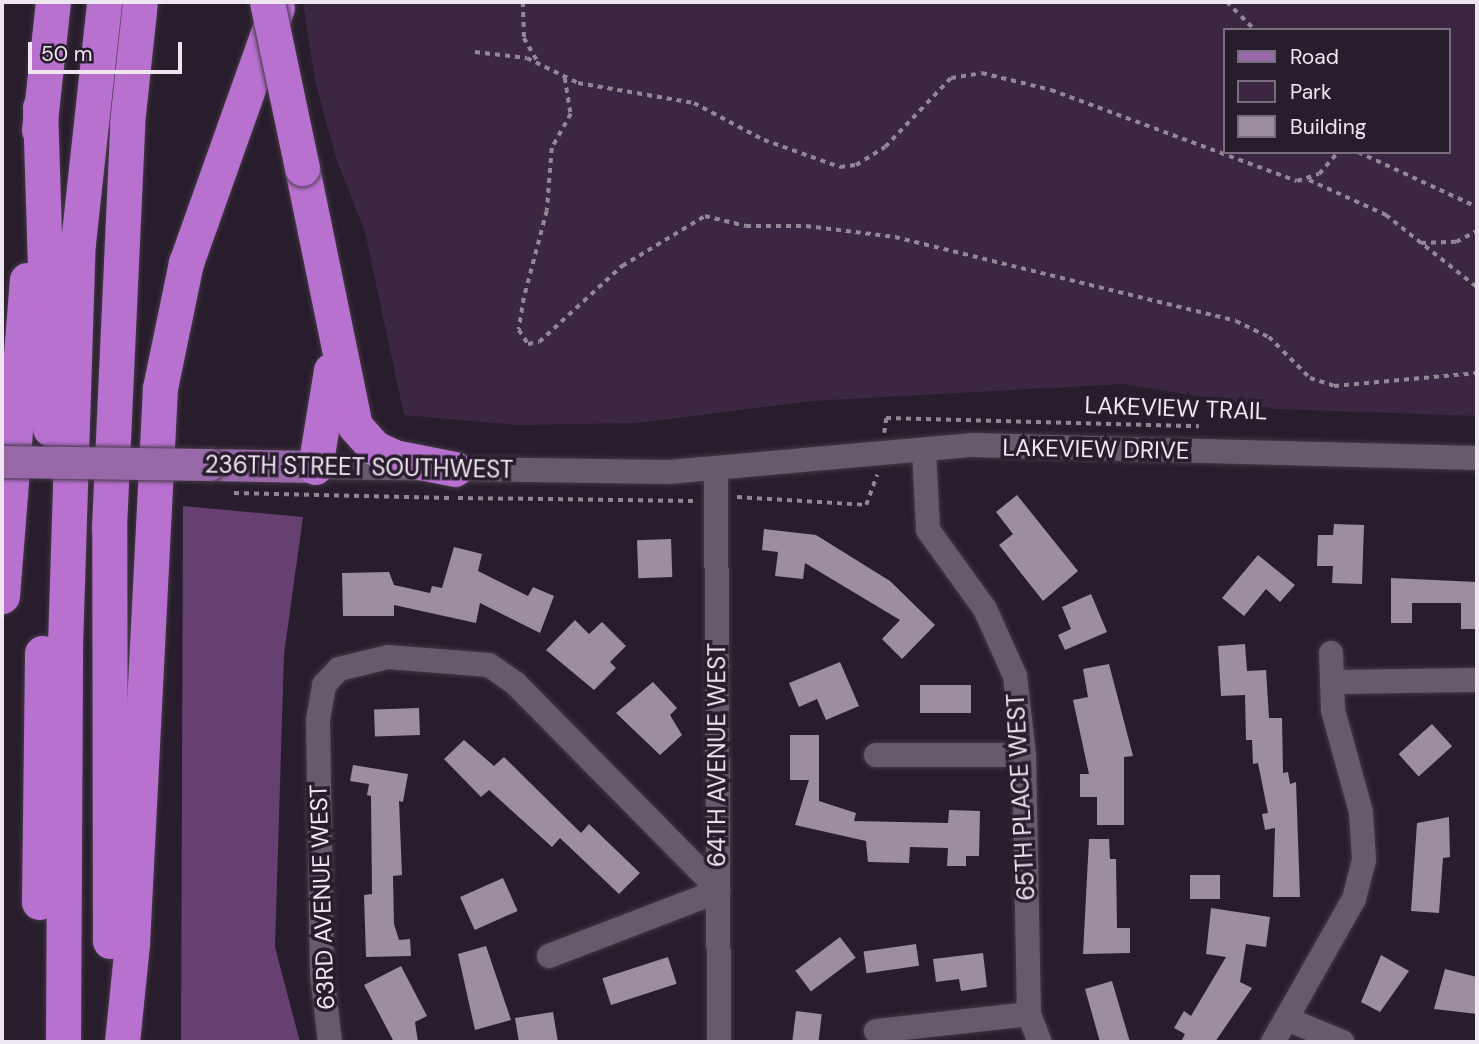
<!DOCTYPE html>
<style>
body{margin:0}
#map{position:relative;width:1479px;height:1044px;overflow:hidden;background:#281d2c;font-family:"DM Sans",sans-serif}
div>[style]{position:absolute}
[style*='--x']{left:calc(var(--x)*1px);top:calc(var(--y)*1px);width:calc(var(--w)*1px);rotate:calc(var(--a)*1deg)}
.green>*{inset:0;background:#3c2742}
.forest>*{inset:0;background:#654071}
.building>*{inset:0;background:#9c8da1;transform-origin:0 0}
.path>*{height:3.5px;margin-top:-1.75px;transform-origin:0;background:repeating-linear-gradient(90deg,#928895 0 5px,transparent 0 10px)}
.roads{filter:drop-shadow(0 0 2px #423845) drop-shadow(0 0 2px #423845)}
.minor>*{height:24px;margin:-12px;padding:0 12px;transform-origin:12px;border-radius:12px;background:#675a6c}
.major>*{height:32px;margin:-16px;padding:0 16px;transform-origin:16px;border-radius:16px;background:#9868a8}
.highway>*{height:35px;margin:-17.5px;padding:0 17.5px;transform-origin:17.5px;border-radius:17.5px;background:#b971d0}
.bridges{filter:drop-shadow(0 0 2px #423845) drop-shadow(0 0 2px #423845)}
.major-bridge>*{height:32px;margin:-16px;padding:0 16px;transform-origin:16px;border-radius:16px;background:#9868a8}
.highway-bridge>*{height:35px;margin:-17.5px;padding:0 17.5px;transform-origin:17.5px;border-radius:17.5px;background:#b971d0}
span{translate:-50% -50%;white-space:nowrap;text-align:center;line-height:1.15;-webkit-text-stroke:7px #281d2c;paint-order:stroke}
.street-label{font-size:24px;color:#eee6f1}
.frame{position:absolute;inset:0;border:4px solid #eee6f1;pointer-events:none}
.legend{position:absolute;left:1223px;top:28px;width:228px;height:126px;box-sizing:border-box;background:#281d2c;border:2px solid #776d7b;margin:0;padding:9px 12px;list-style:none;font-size:21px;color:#eee6f1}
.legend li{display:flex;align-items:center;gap:14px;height:35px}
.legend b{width:35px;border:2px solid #776d7b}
.scale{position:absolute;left:28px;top:42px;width:154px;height:32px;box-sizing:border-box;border:4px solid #eee6f1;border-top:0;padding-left:9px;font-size:21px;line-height:24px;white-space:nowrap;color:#eee6f1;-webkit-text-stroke:5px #281d2c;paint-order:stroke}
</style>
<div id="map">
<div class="green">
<div style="clip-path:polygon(evenodd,303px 2px,1477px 2px,1477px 416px,1277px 409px,1123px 384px,812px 401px,638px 423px,517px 425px,404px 415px,365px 232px,337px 161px,315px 81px,303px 2px,1225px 30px,1449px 30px,1449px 152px,1225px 152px,1225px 30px)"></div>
</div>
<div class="forest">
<div style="clip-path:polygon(183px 506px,303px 517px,284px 654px,275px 947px,300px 1042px,181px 1042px)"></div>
</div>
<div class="building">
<div style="clip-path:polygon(1017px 495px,1078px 571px,1043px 601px,999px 545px,1013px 534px,996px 512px)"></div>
<div style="clip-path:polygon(1334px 524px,1364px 525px,1362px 584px,1332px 583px,1333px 566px,1317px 566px,1318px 535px,1333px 535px)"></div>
<div style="clip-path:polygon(764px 529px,816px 535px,890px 581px,935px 625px,902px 659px,882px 639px,900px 620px,805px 563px,803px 579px,775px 576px,778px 552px,762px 550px)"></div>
<div style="left:671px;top:539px;width:38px;height:34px;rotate:88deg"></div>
<div style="clip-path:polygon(454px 547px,482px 554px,478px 571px,528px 596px,533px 587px,554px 596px,540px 633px,480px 603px,476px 623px,394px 605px,394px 616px,343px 616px,342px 573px,389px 572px,394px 585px,430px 593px,432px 586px,442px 588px)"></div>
<div style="clip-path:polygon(1258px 555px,1295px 585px,1280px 602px,1266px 589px,1244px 616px,1222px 598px)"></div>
<div style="clip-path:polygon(1391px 578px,1477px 582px,1477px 629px,1461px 629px,1461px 603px,1412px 603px,1412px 623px,1391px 623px)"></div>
<div style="clip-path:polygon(1091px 594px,1107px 632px,1065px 650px,1058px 635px,1071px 629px,1062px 607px)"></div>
<div style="clip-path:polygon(575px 620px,589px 634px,602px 622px,626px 646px,610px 662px,616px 668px,594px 690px,546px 650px)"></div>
<div style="clip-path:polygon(1245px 644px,1247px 671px,1266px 670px,1269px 718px,1282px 718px,1283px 773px,1288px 772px,1290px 784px,1296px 782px,1300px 897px,1273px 897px,1275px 828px,1265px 830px,1262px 814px,1268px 813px,1258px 763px,1253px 764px,1252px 740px,1246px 740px,1245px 695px,1221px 696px,1218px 646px)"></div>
<div style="clip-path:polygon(840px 662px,859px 706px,826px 720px,817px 699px,799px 707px,789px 683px)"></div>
<div style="clip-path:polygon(1109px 664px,1133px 756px,1124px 757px,1124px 825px,1097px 825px,1097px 797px,1080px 797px,1080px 774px,1089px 774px,1073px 700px,1088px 697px,1083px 669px)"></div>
<div style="clip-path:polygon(653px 682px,677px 708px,670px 715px,682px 735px,660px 755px,616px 713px)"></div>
<div style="left:920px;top:685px;width:51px;height:28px"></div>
<div style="left:419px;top:708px;width:27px;height:45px;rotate:88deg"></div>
<div style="left:1432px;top:724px;width:30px;height:45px;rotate:48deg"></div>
<div style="clip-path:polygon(790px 735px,819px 735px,819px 801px,856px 813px,854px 821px,948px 823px,949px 810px,980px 811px,979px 856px,966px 856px,966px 866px,947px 866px,948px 848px,910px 847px,909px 863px,868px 862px,866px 841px,795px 825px,809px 780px,790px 780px)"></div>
<div style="clip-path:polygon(464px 740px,494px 766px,504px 757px,581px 833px,589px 824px,640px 873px,619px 894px,560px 838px,552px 847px,489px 790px,481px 797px,444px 759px)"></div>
<div style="clip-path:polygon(353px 765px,408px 774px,403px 802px,399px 801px,402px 875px,393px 876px,394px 924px,399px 940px,410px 939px,411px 956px,366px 957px,364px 895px,372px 894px,371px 796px,367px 795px,369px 784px,350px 781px)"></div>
<div style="clip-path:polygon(1449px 817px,1450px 857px,1443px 858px,1439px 913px,1411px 911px,1417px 823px)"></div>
<div style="clip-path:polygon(1089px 839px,1109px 839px,1110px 859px,1116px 859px,1117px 928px,1130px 928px,1130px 953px,1083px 954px)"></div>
<div style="left:1190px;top:875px;width:30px;height:24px"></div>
<div style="left:503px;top:878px;width:36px;height:47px;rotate:66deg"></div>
<div style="clip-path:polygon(1211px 908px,1270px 917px,1266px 947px,1246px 944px,1240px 982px,1252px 988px,1215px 1042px,1181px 1042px,1185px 1034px,1174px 1028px,1184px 1011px,1191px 1016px,1226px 957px,1206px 954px)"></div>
<div style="left:840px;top:937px;width:26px;height:56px;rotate:53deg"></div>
<div style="left:916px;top:944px;width:22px;height:53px;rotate:82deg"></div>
<div style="clip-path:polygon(486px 946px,511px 1020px,475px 1030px,458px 954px)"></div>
<div style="clip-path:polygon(983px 953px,987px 987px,961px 991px,959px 979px,936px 982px,933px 959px)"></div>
<div style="clip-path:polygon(1381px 955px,1409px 971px,1380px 1012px,1361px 1002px)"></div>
<div style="left:668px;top:957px;width:28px;height:69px;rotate:72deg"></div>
<div style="clip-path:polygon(401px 966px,427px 1016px,415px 1022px,418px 1042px,394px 1042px,364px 985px)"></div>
<div style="clip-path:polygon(1445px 969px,1477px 977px,1477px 1014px,1434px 1009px)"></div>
<div style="clip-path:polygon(1112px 981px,1130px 1042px,1100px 1042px,1085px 989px)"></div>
<div style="left:796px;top:1011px;width:26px;height:31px;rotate:7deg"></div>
<div style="clip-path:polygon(553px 1012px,558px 1042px,519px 1042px,515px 1018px)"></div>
</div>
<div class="path">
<div style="--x:523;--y:2;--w:36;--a:88"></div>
<div style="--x:524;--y:38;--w:28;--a:60"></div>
<div style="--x:1227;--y:2;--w:40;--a:45"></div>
<div style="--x:475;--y:52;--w:52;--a:6.6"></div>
<div style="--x:527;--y:58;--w:57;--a:26.1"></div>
<div style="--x:578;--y:83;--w:118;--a:9.8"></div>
<div style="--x:694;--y:103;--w:79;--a:27.9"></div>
<div style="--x:764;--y:140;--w:81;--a:19.6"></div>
<div style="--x:840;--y:167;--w:16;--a:-7"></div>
<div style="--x:856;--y:165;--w:34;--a:-32"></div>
<div style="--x:885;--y:147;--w:95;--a:-46.3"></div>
<div style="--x:951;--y:78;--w:31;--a:-9"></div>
<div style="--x:982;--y:73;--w:71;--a:13.8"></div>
<div style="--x:1051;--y:90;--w:262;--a:20.3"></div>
<div style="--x:1297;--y:181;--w:23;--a:-18"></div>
<div style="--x:1319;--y:174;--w:29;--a:-49"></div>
<div style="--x:565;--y:78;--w:36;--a:81"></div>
<div style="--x:571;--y:114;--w:39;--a:119"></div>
<div style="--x:552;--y:148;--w:63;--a:94.5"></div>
<div style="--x:547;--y:211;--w:90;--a:104.8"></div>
<div style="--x:524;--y:298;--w:32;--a:99"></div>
<div style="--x:519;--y:330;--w:17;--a:57"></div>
<div style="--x:528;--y:344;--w:11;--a:-10"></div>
<div style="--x:539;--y:342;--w:113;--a:-42.5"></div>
<div style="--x:622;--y:266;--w:97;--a:-31.1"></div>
<div style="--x:705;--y:216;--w:42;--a:13.7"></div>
<div style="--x:746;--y:226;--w:60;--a:0"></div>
<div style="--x:806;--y:226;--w:90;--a:7"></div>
<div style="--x:895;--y:237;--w:351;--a:13.8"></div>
<div style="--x:1236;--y:321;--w:37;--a:26"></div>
<div style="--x:1269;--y:337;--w:58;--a:45"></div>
<div style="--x:1310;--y:378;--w:25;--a:18"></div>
<div style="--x:1334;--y:386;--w:144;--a:-5.2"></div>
<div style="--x:1358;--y:152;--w:131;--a:24.8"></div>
<div style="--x:1309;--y:180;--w:85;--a:24.4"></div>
<div style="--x:1386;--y:215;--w:116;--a:38.4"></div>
<div style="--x:1421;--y:243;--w:35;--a:-2"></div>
<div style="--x:1456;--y:242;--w:24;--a:-28"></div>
<div style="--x:884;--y:433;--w:15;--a:-82"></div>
<div style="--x:886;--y:418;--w:313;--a:1.5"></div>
<div style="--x:234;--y:493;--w:216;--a:1.3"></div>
<div style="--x:737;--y:497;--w:129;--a:3.5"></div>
<div style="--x:866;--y:505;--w:32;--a:-70"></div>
<div style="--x:458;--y:498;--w:236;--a:0.7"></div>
</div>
<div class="roads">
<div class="minor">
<div style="--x:924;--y:450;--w:80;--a:87.1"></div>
<div style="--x:928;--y:530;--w:97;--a:54.2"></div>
<div style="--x:985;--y:609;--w:73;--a:65.9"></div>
<div style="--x:1015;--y:676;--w:80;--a:83.5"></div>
<div style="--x:1024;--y:755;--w:259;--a:88.9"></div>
<div style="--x:1029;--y:1014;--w:30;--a:69"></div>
<div style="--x:315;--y:467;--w:354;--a:0.8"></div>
<div style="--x:669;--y:472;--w:305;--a:-5.1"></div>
<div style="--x:973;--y:445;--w:504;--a:1.48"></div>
<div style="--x:716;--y:469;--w:573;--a:89.7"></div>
<div style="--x:1332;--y:682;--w:145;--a:-0.8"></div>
<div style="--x:876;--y:755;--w:148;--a:0"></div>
<div style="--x:549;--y:956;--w:181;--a:-21"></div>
<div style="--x:1287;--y:1019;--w:60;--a:22.7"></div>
<div style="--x:876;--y:1031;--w:154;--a:-6.3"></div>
<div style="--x:330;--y:1042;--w:68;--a:-96.7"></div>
<div style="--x:322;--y:974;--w:254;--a:-90.9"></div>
<div style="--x:318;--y:720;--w:36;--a:-80"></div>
<div style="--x:324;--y:685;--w:22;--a:-47"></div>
<div style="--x:339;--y:669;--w:50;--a:-13.8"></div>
<div style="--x:388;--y:657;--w:101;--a:4.5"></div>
<div style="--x:489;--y:665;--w:33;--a:35"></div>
<div style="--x:516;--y:684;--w:288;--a:45.4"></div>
<div style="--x:1273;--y:1042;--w:164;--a:-60.5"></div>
<div style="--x:1354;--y:899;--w:40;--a:-75.6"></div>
<div style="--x:1364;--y:860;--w:48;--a:-93.6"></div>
<div style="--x:1361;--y:812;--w:106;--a:-105.4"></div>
<div style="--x:1333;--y:710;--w:57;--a:-92"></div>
</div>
<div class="major">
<div style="--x:210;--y:465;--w:105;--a:1.1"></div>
</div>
<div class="highway">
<div style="--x:40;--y:107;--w:322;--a:88.2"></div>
<div style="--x:39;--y:130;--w:129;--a:-83.8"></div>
<div style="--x:302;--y:168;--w:263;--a:78.4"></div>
<div style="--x:355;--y:426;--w:30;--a:48"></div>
<div style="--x:375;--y:448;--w:21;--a:25"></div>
<div style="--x:394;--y:457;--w:62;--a:11.1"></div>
<div style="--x:315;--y:467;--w:98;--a:-80.6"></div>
<div style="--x:2;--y:596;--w:317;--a:-85.5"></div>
<div style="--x:39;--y:902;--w:249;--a:-89.3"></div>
<div style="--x:110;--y:941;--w:414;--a:-90.1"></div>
<div style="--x:109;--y:527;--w:404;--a:-87.4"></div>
<div style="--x:127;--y:123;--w:122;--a:-83.9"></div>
<div style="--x:63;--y:1042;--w:396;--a:-89.7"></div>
<div style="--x:65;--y:646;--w:403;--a:-88.2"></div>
<div style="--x:78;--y:243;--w:242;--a:-83.8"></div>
<div style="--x:122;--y:1042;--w:99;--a:-84.2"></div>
<div style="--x:132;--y:944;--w:557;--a:-87.12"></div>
<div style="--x:160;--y:388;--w:128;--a:-78.3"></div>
<div style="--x:186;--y:263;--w:271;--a:-70.4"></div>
</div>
</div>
<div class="bridges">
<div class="major-bridge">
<div style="--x:2;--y:462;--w:208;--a:0.8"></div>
</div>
<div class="highway-bridge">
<div style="--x:267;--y:2;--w:170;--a:78.1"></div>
</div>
</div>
<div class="street-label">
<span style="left:1176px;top:408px;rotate:2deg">LAKEVIEW TRAIL</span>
<span style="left:1096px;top:449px;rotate:1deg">LAKEVIEW DRIVE</span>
<span style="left:359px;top:467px;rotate:1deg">236TH STREET SOUTHWEST</span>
<span style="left:717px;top:755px;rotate:-90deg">64TH AVENUE WEST</span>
<span style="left:1021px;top:797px;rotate:-93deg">65TH PLACE WEST</span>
<span style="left:322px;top:897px;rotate:-92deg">63RD AVENUE WEST</span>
</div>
<div class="frame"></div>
<ul class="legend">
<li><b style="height:9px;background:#9868a8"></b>Road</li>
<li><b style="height:19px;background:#3c2742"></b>Park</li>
<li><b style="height:19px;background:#9c8da1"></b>Building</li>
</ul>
<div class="scale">50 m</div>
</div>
